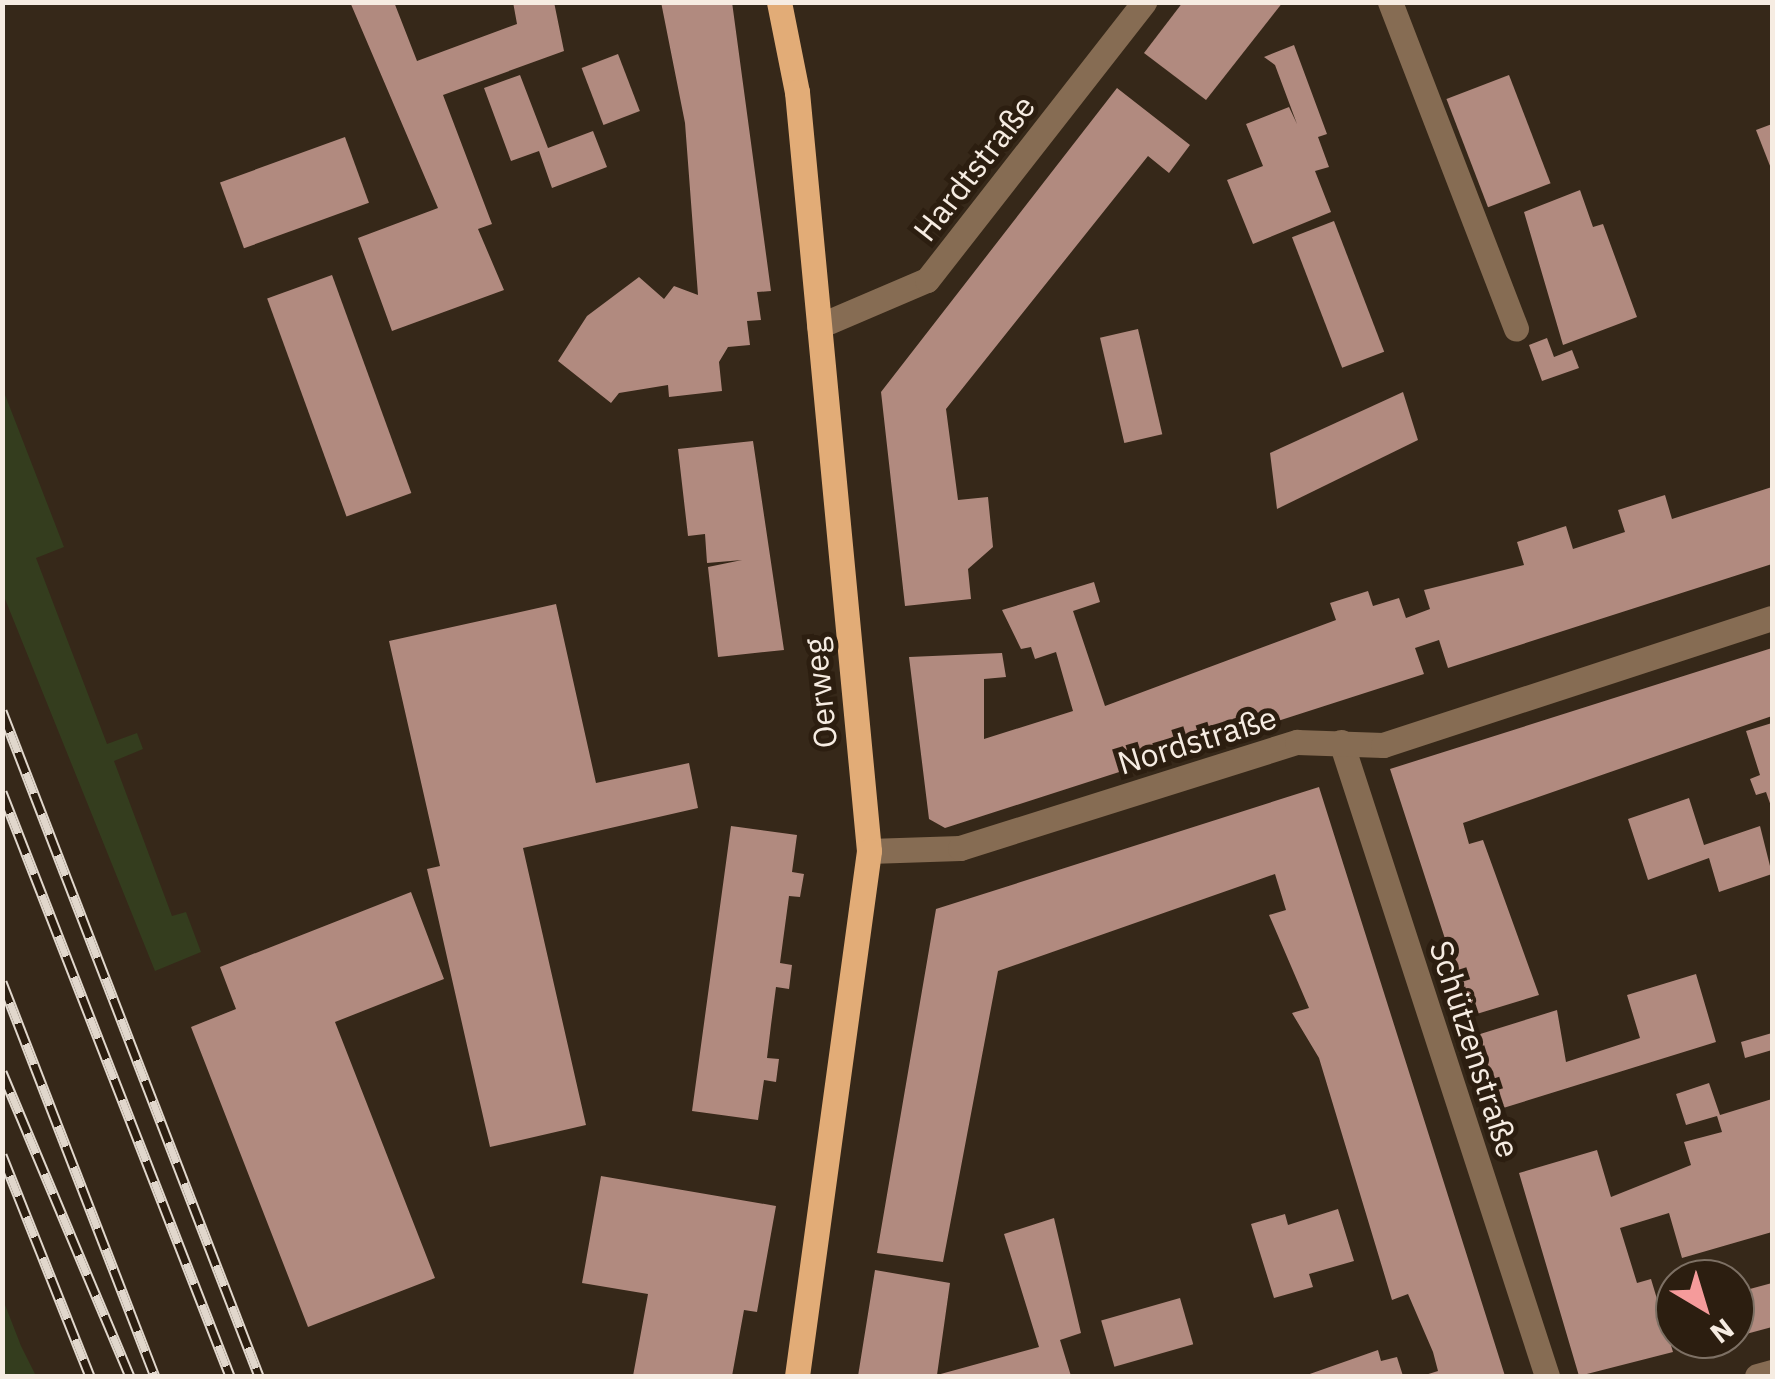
<!DOCTYPE html>
<meta charset="utf-8">
<style>
body{margin:0}
#map{position:relative;width:1775px;height:1379px;overflow:hidden;background:#362819;font-family:"IBM Plex Sans",sans-serif}
div>[style]{position:absolute}
[style*='--x']{left:calc(var(--x)*1px);top:calc(var(--y)*1px);width:calc(var(--w)*1px);rotate:calc(var(--a)*1deg)}
.green>*{inset:0;background:#343d1e}
.building>*{inset:0;background:#b18a7f;transform-origin:0 0}
.minor>*{height:25px;margin:-12.5px;padding:0 12.5px;transform-origin:12.5px;border-radius:12.5px;background:#866c53}
.major>*{height:25px;margin:-12.5px;padding:0 12.5px;transform-origin:12.5px;border-radius:12.5px;background:#e2ac77}
.rail>*{height:11px;margin-top:-5.5px;transform-origin:0;background:repeating-linear-gradient(90deg,#2c1e10 0 22px,#e1d7cc 0 44px);box-sizing:border-box;border-block:2px solid #e1d7cc}
span{translate:-50% -50%;white-space:nowrap;text-align:center;line-height:1.15;-webkit-text-stroke:10px #2c1e10;paint-order:stroke}
.street-label{font-size:32px;color:#f6ece2}
.frame{position:absolute;inset:0;border:5px solid #f6ece2;pointer-events:none}
.north{position:absolute;left:1655px;top:1259px;width:100px;height:100px;box-sizing:border-box;background:#2c1e10;border:2px solid #7d7064;border-radius:50%;rotate:142deg;font-size:28px;font-weight:700;line-height:40px;text-align:center;color:#f6ece2}
.north::after{content:'';display:block;margin:auto;width:35px;height:45px;background:#f59b9b;clip-path:polygon(50% 0,100% 100%,50% 72%,0 100%)}
</style>
<div id="map">
<div class="green">
<div style="clip-path:polygon(2px 387px,64px 547px,36px 558px,107px 744px,137px 733px,143px 749px,114px 761px,172px 916px,186px 912px,201px 952px,155px 971px,3px 594px)"></div>
<div style="clip-path:polygon(2px 1297px,21px 1346px,36px 1376px,3px 1376px)"></div>
</div>
<div class="building">
<div style="clip-path:polygon(350px 2px,394px 2px,417px 61px,517px 24px,513px 2px,554px 2px,564px 51px,443px 95px,492px 224px,478px 229px,504px 290px,392px 331px,358px 238px,438px 208px)"></div>
<div style="clip-path:polygon(661px 2px,732px 2px,771px 291px,757px 292px,761px 320px,747px 321px,750px 345px,728px 347px,719px 362px,722px 391px,669px 397px,668px 385px,619px 393px,611px 403px,558px 361px,587px 316px,639px 277px,664px 299px,674px 286px,698px 295px,685px 123px)"></div>
<div style="clip-path:polygon(1183px 2px,1283px 2px,1206px 100px,1144px 53px)"></div>
<div style="clip-path:polygon(1294px 45px,1327px 134px,1318px 137px,1329px 167px,1315px 171px,1331px 212px,1253px 244px,1227px 180px,1263px 166px,1246px 124px,1289px 107px,1297px 124px,1275px 65px,1264px 57px)"></div>
<div style="left:618px;top:54px;width:61px;height:39px;rotate:69deg"></div>
<div style="clip-path:polygon(520px 75px,548px 148px,593px 131px,607px 167px,552px 188px,539px 151px,511px 161px,484px 88px)"></div>
<div style="left:1509px;top:75px;width:116px;height:67px;rotate:69deg"></div>
<div style="clip-path:polygon(1117px 88px,1190px 145px,1169px 173px,1148px 156px,946px 409px,958px 500px,988px 497px,993px 547px,968px 569px,971px 599px,905px 606px,881px 392px)"></div>
<div style="clip-path:polygon(1772px 124px,1772px 171px,1756px 130px)"></div>
<div style="left:345px;top:137px;width:70px;height:133px;rotate:70deg"></div>
<div style="clip-path:polygon(1580px 190px,1593px 227px,1603px 224px,1637px 317px,1563px 345px,1524px 212px)"></div>
<div style="left:1334px;top:221px;width:140px;height:45px;rotate:69deg"></div>
<div style="left:332px;top:275px;width:232px;height:69px;rotate:70deg"></div>
<div style="left:1138px;top:329px;width:108px;height:39px;rotate:77deg"></div>
<div style="clip-path:polygon(1547px 338px,1554px 357px,1572px 350px,1579px 368px,1542px 381px,1529px 345px)"></div>
<div style="clip-path:polygon(1403px 392px,1418px 440px,1277px 509px,1270px 453px)"></div>
<div style="clip-path:polygon(753px 441px,784px 650px,718px 657px,708px 567px,742px 560px,707px 563px,705px 534px,688px 536px,678px 449px)"></div>
<div style="clip-path:polygon(1772px 487px,1772px 564px,1448px 668px,1439px 640px,1415px 648px,1424px 674px,945px 828px,929px 819px,909px 657px,1002px 653px,1006px 677px,984px 679px,984px 739px,1073px 711px,1056px 652px,1035px 659px,1031px 647px,1021px 649px,1002px 610px,1094px 582px,1100px 602px,1073px 611px,1105px 706px,1336px 620px,1330px 603px,1368px 591px,1373px 606px,1399px 598px,1406px 618px,1430px 609px,1424px 590px,1524px 565px,1517px 542px,1566px 526px,1573px 549px,1625px 532px,1618px 510px,1665px 495px,1672px 519px)"></div>
<div style="clip-path:polygon(556px 604px,596px 783px,689px 763px,698px 808px,523px 848px,586px 1125px,490px 1147px,427px 869px,440px 866px,389px 641px)"></div>
<div style="clip-path:polygon(1772px 648px,1772px 716px,1463px 823px,1469px 844px,1483px 840px,1539px 995px,1470px 1016px,1390px 769px)"></div>
<div style="clip-path:polygon(1772px 723px,1772px 809px,1766px 792px,1756px 795px,1750px 779px,1760px 775px,1746px 731px)"></div>
<div style="clip-path:polygon(1319px 787px,1505px 1376px,1422px 1376px,1438px 1371px,1433px 1352px,1408px 1294px,1392px 1300px,1319px 1058px,1292px 1013px,1309px 1008px,1269px 915px,1286px 910px,1275px 874px,998px 971px,943px 1262px,877px 1253px,936px 909px)"></div>
<div style="clip-path:polygon(1689px 798px,1704px 845px,1760px 826px,1772px 874px,1719px 892px,1709px 858px,1648px 880px,1628px 819px)"></div>
<div style="clip-path:polygon(731px 826px,797px 835px,792px 872px,804px 874px,800px 897px,789px 896px,780px 963px,792px 965px,789px 989px,776px 987px,771px 1025px,767px 1058px,779px 1059px,776px 1082px,764px 1080px,758px 1120px,692px 1111px)"></div>
<div style="clip-path:polygon(411px 892px,444px 979px,335px 1022px,435px 1278px,308px 1327px,191px 1027px,236px 1009px,220px 967px)"></div>
<div style="clip-path:polygon(1696px 974px,1716px 1042px,1500px 1109px,1477px 1035px,1557px 1010px,1566px 1062px,1640px 1038px,1627px 995px)"></div>
<div style="clip-path:polygon(1772px 1033px,1772px 1050px,1745px 1058px,1741px 1042px)"></div>
<div style="clip-path:polygon(1709px 1083px,1720px 1115px,1772px 1099px,1772px 1232px,1682px 1258px,1669px 1213px,1620px 1228px,1637px 1283px,1651px 1279px,1673px 1352px,1579px 1376px,1519px 1173px,1597px 1150px,1611px 1197px,1691px 1165px,1684px 1142px,1722px 1132px,1717px 1116px,1686px 1125px,1676px 1094px)"></div>
<div style="clip-path:polygon(601px 1176px,776px 1206px,757px 1312px,744px 1310px,732px 1376px,633px 1376px,648px 1294px,582px 1283px)"></div>
<div style="clip-path:polygon(1338px 1209px,1354px 1261px,1309px 1274px,1313px 1287px,1274px 1298px,1251px 1224px,1285px 1214px,1288px 1225px)"></div>
<div style="clip-path:polygon(1054px 1218px,1081px 1333px,1060px 1340px,1071px 1376px,858px 1376px,875px 1270px,950px 1283px,937px 1375px,1039px 1347px,1004px 1234px)"></div>
<div style="clip-path:polygon(1772px 1283px,1772px 1327px,1735px 1337px,1735px 1293px)"></div>
<div style="left:1180px;top:1298px;width:48px;height:82px;rotate:74deg"></div>
<div style="clip-path:polygon(1378px 1350px,1381px 1361px,1397px 1357px,1403px 1376px,1304px 1376px)"></div>
</div>
<div class="minor">
<div style="--x:1390;--y:2;--w:350;--a:68.9"></div>
<div style="--x:819;--y:326;--w:117;--a:-23.1"></div>
<div style="--x:927;--y:280;--w:353;--a:-52"></div>
<div style="--x:1341;--y:742;--w:667;--a:72"></div>
<div style="--x:869;--y:851;--w:91;--a:-1.9"></div>
<div style="--x:960;--y:848;--w:353;--a:-17.5"></div>
<div style="--x:1297;--y:742;--w:86;--a:2"></div>
<div style="--x:1383;--y:745;--w:409;--a:-18.1"></div>
<div style="--x:1757;--y:1376;--w:16;--a:-15"></div>
</div>
<div class="major">
<div style="--x:779;--y:2;--w:92;--a:78.7"></div>
<div style="--x:797;--y:92;--w:762;--a:84.58"></div>
<div style="--x:869;--y:851;--w:530;--a:97.81"></div>
</div>
<div class="rail">
<div style="--x:2;--y:711;--w:713;--a:68.87"></div>
<div style="--x:2;--y:792;--w:627;--a:68.67"></div>
<div style="--x:2;--y:982;--w:423;--a:68.8"></div>
<div style="--x:2;--y:1072;--w:330;--a:67.2"></div>
<div style="--x:2;--y:1155;--w:238;--a:68.3"></div>
</div>
<div class="street-label">
<span style="left:974px;top:168px;rotate:-52deg">Hardtstraße</span>
<span style="left:820px;top:693px;rotate:-96deg">Oerweg</span>
<span style="left:1197px;top:740px;rotate:-17deg">Nordstraße</span>
<span style="left:1475px;top:1049px;rotate:72deg">Schützenstraße</span>
</div>
<div class="frame"></div>
<div class="north">N</div>
</div>
